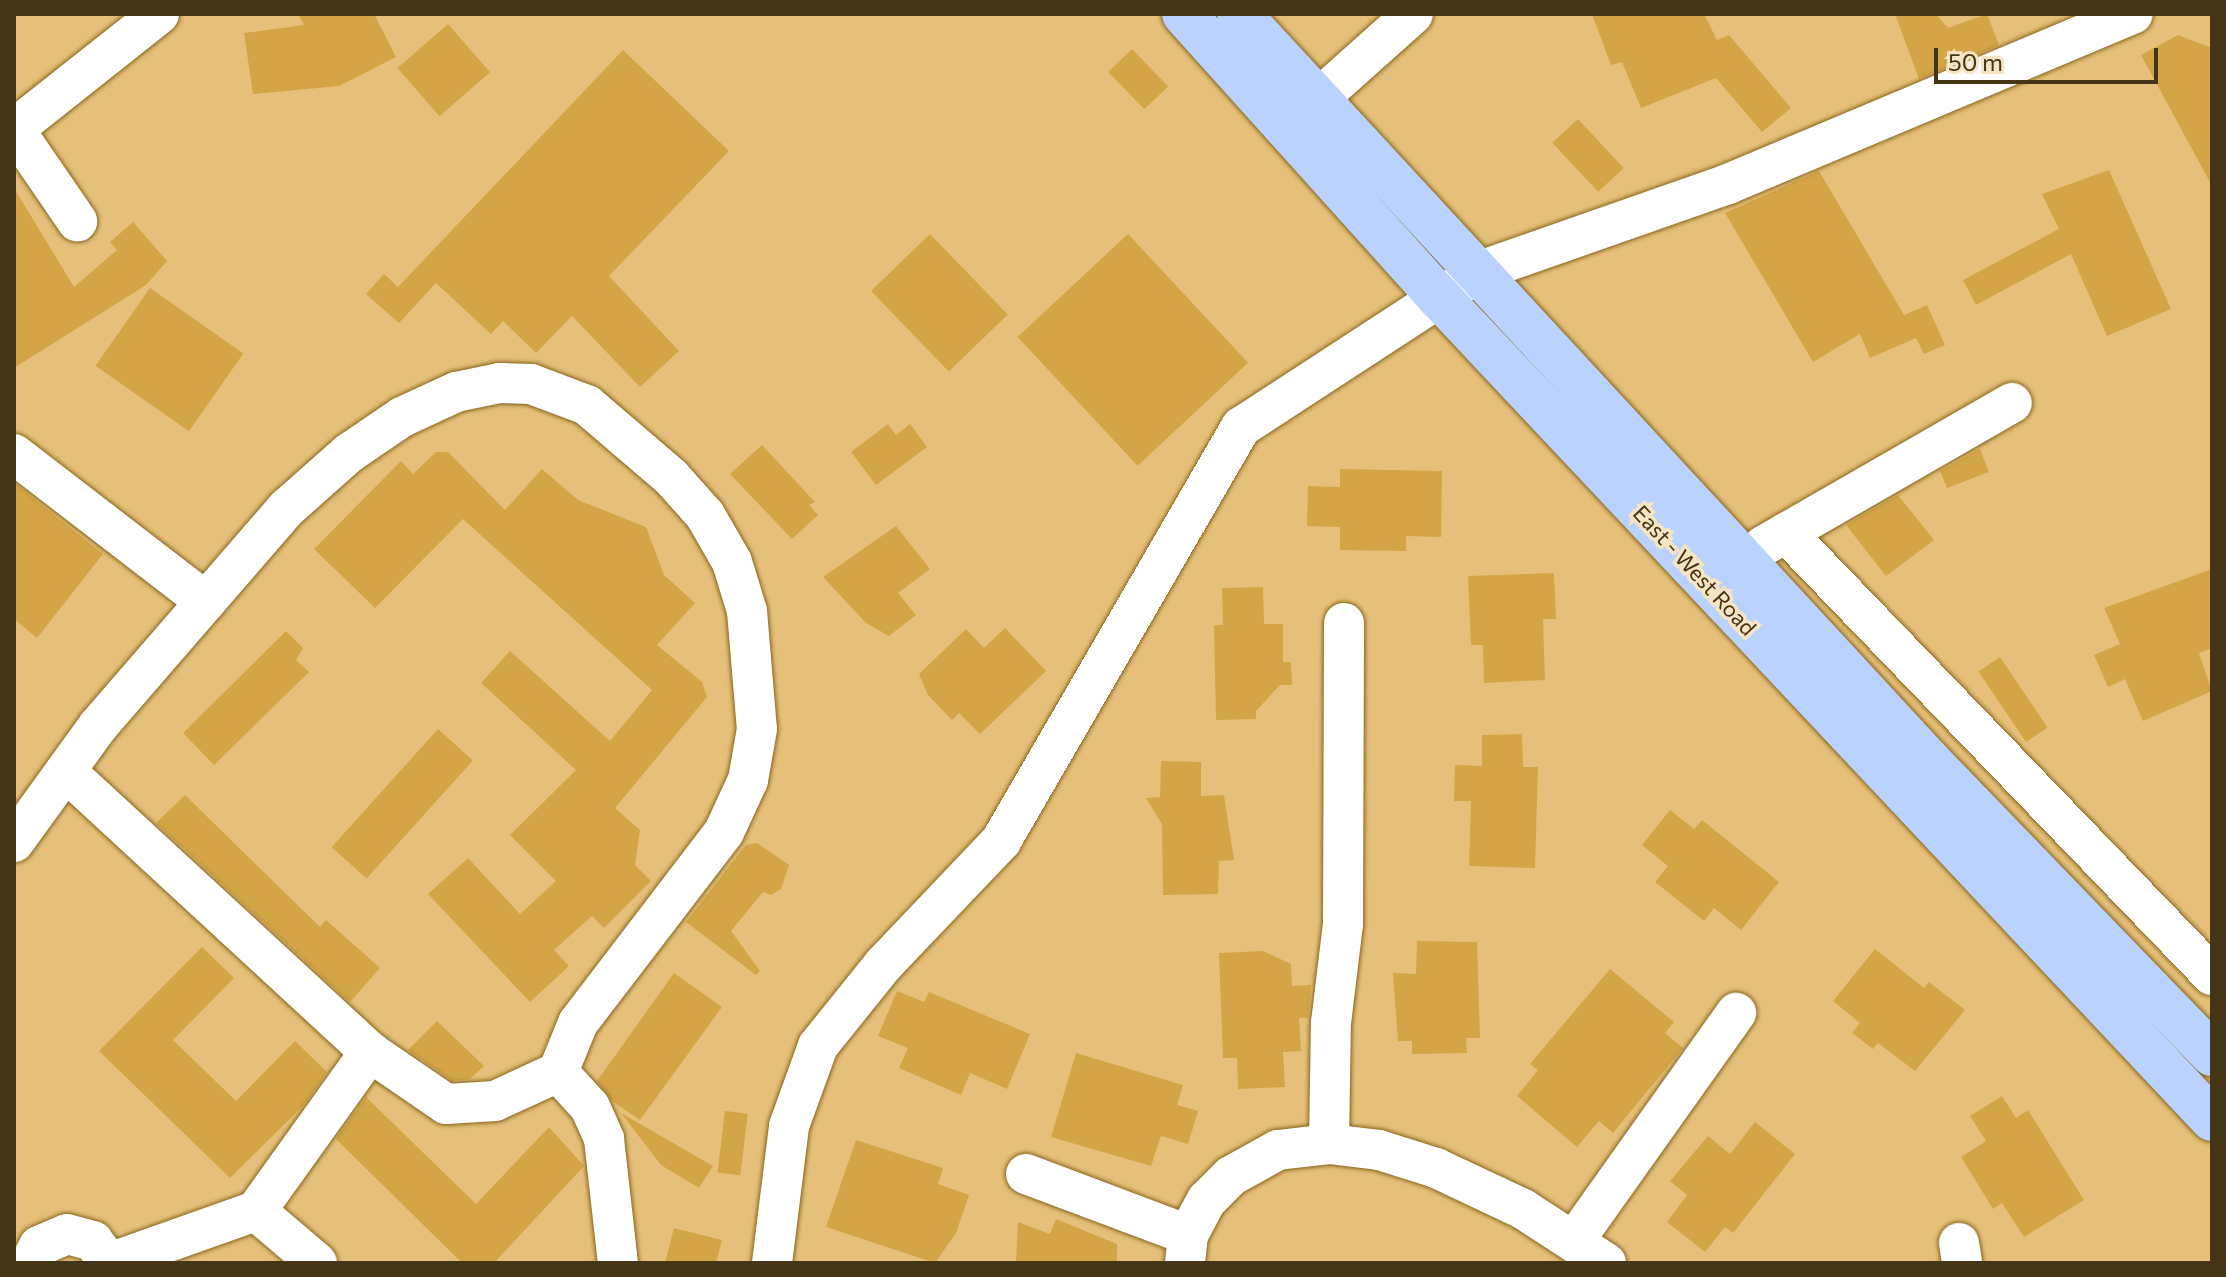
<!DOCTYPE html>
<style>
body{margin:0}
#map{position:relative;width:2226px;height:1277px;overflow:hidden;background:#e6c07a;font-family:Commissioner,sans-serif}
div>[style]{position:absolute}
[style*='--x']{left:calc(var(--x)*1px);top:calc(var(--y)*1px);width:calc(var(--w)*1px);rotate:calc(var(--a)*1deg)}
.building>*{inset:0;background:#d4a546;transform-origin:0 0}
.roads{filter:drop-shadow(0 0 2px #88661b) drop-shadow(0 0 2px #88661b)}
.minor>*{height:40px;margin:-20px;padding:0 20px;transform-origin:20px;border-radius:20px;background:#fff}
.major>*{height:44px;margin:-22px;padding:0 22px;transform-origin:22px;border-radius:22px;background:#bad2ff}
span{translate:-50% -50%;white-space:nowrap;text-align:center;line-height:1.15;-webkit-text-stroke:7px #f7e4c2;paint-order:stroke}
.street-label{font-size:22px;color:#443517}
.frame{position:absolute;inset:0;border:16px solid #443517;pointer-events:none}
.scale{position:absolute;left:1934px;top:48px;width:224px;height:36px;box-sizing:border-box;border:4px solid #443517;border-top:0;padding-left:10px;font-size:24px;line-height:28px;white-space:nowrap;color:#443517;-webkit-text-stroke:6px #f7e4c2;paint-order:stroke}
</style>
<div id="map">
<div class="building">
<div style="clip-path:polygon(298px 14px,374px 14px,396px 57px,339px 86px,253px 94px,244px 33px,304px 25px)"></div>
<div style="clip-path:polygon(1592px 14px,1704px 14px,1717px 40px,1729px 35px,1791px 108px,1762px 132px,1716px 78px,1641px 108px,1622px 62px,1611px 65px)"></div>
<div style="clip-path:polygon(1895px 14px,1936px 14px,1948px 28px,1987px 14px,1999px 45px,1919px 79px)"></div>
<div style="left:448px;top:24px;width:64px;height:67px;rotate:49deg"></div>
<div style="clip-path:polygon(2178px 35px,2212px 48px,2212px 186px,2141px 55px)"></div>
<div style="left:1132px;top:49px;width:52px;height:33px;rotate:46deg"></div>
<div style="clip-path:polygon(623px 50px,729px 151px,609px 276px,679px 351px,640px 387px,572px 316px,536px 353px,503px 321px,491px 334px,436px 283px,399px 323px,366px 294px,384px 274px,398px 287px)"></div>
<div style="left:1578px;top:119px;width:67px;height:35px;rotate:47deg"></div>
<div style="clip-path:polygon(2109px 170px,2171px 309px,2107px 336px,2071px 254px,1976px 305px,1963px 280px,2059px 229px,2042px 194px)"></div>
<div style="clip-path:polygon(1819px 171px,1904px 315px,1927px 305px,1945px 345px,1924px 354px,1916px 338px,1870px 358px,1860px 334px,1813px 362px,1725px 213px)"></div>
<div style="clip-path:polygon(14px 188px,74px 287px,117px 250px,110px 242px,133px 222px,167px 261px,146px 285px,14px 368px)"></div>
<div style="left:930px;top:234px;width:112px;height:82px;rotate:46deg"></div>
<div style="left:1128px;top:234px;width:176px;height:151px;rotate:47deg"></div>
<div style="left:150px;top:288px;width:114px;height:95px;rotate:35deg"></div>
<div style="clip-path:polygon(888px 424px,896px 435px,910px 424px,927px 447px,876px 485px,851px 452px)"></div>
<div style="clip-path:polygon(762px 445px,815px 502px,809px 505px,818px 515px,792px 539px,730px 474px)"></div>
<div style="clip-path:polygon(1980px 449px,1989px 472px,1947px 488px,1940px 471px)"></div>
<div style="clip-path:polygon(436px 452px,448px 452px,505px 510px,542px 469px,578px 500px,646px 527px,664px 575px,695px 603px,657px 645px,702px 682px,707px 697px,615px 808px,640px 830px,635px 865px,651px 881px,604px 928px,592px 916px,554px 950px,569px 966px,530px 1002px,428px 894px,468px 858px,520px 914px,556px 881px,510px 835px,576px 770px,481px 683px,510px 651px,610px 741px,652px 690px,463px 519px,375px 608px,314px 549px,401px 461px,413px 474px)"></div>
<div style="clip-path:polygon(1340px 469px,1442px 471px,1441px 537px,1406px 536px,1406px 551px,1340px 550px,1340px 527px,1307px 526px,1308px 486px,1340px 487px)"></div>
<div style="clip-path:polygon(14px 483px,103px 554px,37px 638px,14px 619px)"></div>
<div style="clip-path:polygon(1898px 495px,1934px 540px,1886px 576px,1846px 525px)"></div>
<div style="clip-path:polygon(896px 526px,930px 569px,898px 593px,916px 615px,889px 636px,866px 623px,823px 577px)"></div>
<div style="clip-path:polygon(2212px 569px,2212px 648px,2199px 653px,2212px 691px,2143px 721px,2125px 679px,2108px 687px,2094px 655px,2120px 644px,2104px 608px)"></div>
<div style="clip-path:polygon(1554px 573px,1556px 619px,1543px 619px,1545px 680px,1484px 683px,1483px 645px,1471px 645px,1468px 576px)"></div>
<div style="clip-path:polygon(1263px 587px,1264px 624px,1283px 624px,1283px 662px,1291px 662px,1292px 685px,1280px 685px,1256px 711px,1256px 719px,1216px 720px,1214px 625px,1223px 625px,1222px 588px)"></div>
<div style="clip-path:polygon(1005px 628px,1046px 671px,980px 734px,959px 713px,952px 720px,928px 695px,919px 674px,966px 629px,984px 648px)"></div>
<div style="clip-path:polygon(286px 631px,303px 648px,296px 660px,309px 672px,214px 765px,183px 733px)"></div>
<div style="left:2000px;top:657px;width:85px;height:26px;rotate:56deg"></div>
<div style="left:438px;top:729px;width:47px;height:159px;rotate:42deg"></div>
<div style="clip-path:polygon(1522px 734px,1523px 767px,1538px 767px,1535px 868px,1469px 866px,1471px 801px,1454px 801px,1455px 765px,1482px 766px,1482px 735px)"></div>
<div style="clip-path:polygon(1161px 761px,1201px 762px,1201px 796px,1224px 795px,1234px 860px,1219px 861px,1218px 894px,1163px 895px,1162px 824px,1146px 798px,1160px 797px)"></div>
<div style="clip-path:polygon(185px 795px,320px 927px,326px 920px,380px 968px,350px 1002px,156px 823px)"></div>
<div style="clip-path:polygon(1670px 810px,1694px 829px,1702px 820px,1779px 882px,1741px 930px,1714px 908px,1704px 921px,1655px 882px,1668px 866px,1642px 845px)"></div>
<div style="clip-path:polygon(757px 843px,789px 865px,781px 889px,771px 895px,763px 892px,731px 931px,760px 971px,756px 975px,686px 922px,746px 845px)"></div>
<div style="clip-path:polygon(1417px 941px,1477px 942px,1480px 1038px,1466px 1038px,1467px 1053px,1412px 1054px,1412px 1041px,1398px 1041px,1393px 973px,1416px 974px)"></div>
<div style="clip-path:polygon(202px 947px,234px 978px,173px 1040px,236px 1101px,295px 1041px,327px 1072px,303px 1106px,230px 1178px,99px 1051px)"></div>
<div style="clip-path:polygon(1875px 949px,1924px 988px,1929px 982px,1965px 1010px,1915px 1071px,1878px 1043px,1873px 1049px,1852px 1033px,1860px 1023px,1833px 1001px)"></div>
<div style="clip-path:polygon(1263px 951px,1291px 964px,1292px 986px,1311px 985px,1308px 1018px,1299px 1018px,1301px 1051px,1283px 1052px,1285px 1087px,1238px 1089px,1237px 1058px,1223px 1058px,1219px 953px)"></div>
<div style="clip-path:polygon(1610px 969px,1674px 1022px,1665px 1033px,1683px 1048px,1613px 1133px,1599px 1121px,1577px 1147px,1517px 1096px,1538px 1070px,1530px 1064px)"></div>
<div style="clip-path:polygon(674px 973px,722px 1007px,640px 1120px,612px 1101px,597px 1081px)"></div>
<div style="clip-path:polygon(897px 991px,924px 1002px,929px 992px,1030px 1034px,1007px 1089px,970px 1073px,961px 1095px,899px 1068px,908px 1048px,878px 1036px)"></div>
<div style="clip-path:polygon(437px 1021px,484px 1066px,470px 1079px,452px 1081px,408px 1050px)"></div>
<div style="clip-path:polygon(1076px 1053px,1183px 1085px,1177px 1105px,1198px 1111px,1188px 1144px,1161px 1136px,1151px 1166px,1051px 1137px)"></div>
<div style="clip-path:polygon(2002px 1096px,2016px 1118px,2028px 1110px,2084px 1200px,2024px 1237px,2002px 1203px,1993px 1209px,1961px 1157px,1986px 1141px,1970px 1116px)"></div>
<div style="clip-path:polygon(366px 1097px,476px 1204px,549px 1127px,584px 1166px,494px 1263px,462px 1263px,336px 1139px)"></div>
<div style="left:725px;top:1111px;width:23px;height:62px;rotate:7deg"></div>
<div style="clip-path:polygon(621px 1113px,713px 1166px,699px 1188px,661px 1165px)"></div>
<div style="clip-path:polygon(1755px 1122px,1795px 1154px,1733px 1233px,1725px 1227px,1705px 1252px,1667px 1222px,1687px 1195px,1670px 1181px,1708px 1136px,1730px 1154px)"></div>
<div style="clip-path:polygon(856px 1140px,943px 1168px,938px 1184px,969px 1195px,956px 1233px,935px 1263px,826px 1227px)"></div>
<div style="clip-path:polygon(1056px 1219px,1117px 1244px,1117px 1263px,1016px 1263px,1018px 1222px,1050px 1234px)"></div>
<div style="clip-path:polygon(674px 1228px,722px 1240px,716px 1263px,665px 1263px)"></div>
</div>
<div class="roads">
<div class="minor">
<div style="--x:1318;--y:99;--w:127;--a:-41.8"></div>
<div style="--x:14;--y:129;--w:185;--a:-38.4"></div>
<div style="--x:14;--y:129;--w:112;--a:55.6"></div>
<div style="--x:14;--y:454;--w:242;--a:37.6"></div>
<div style="--x:1786;--y:533;--w:614;--a:46.06"></div>
<div style="--x:1763;--y:546;--w:287;--a:-29.9"></div>
<div style="--x:14;--y:842;--w:143;--a:-54.1"></div>
<div style="--x:98;--y:726;--w:289;--a:-49.1"></div>
<div style="--x:287;--y:508;--w:83;--a:-41.6"></div>
<div style="--x:349;--y:453;--w:64;--a:-34.2"></div>
<div style="--x:402;--y:417;--w:60;--a:-24.8"></div>
<div style="--x:456;--y:392;--w:45;--a:-11.6"></div>
<div style="--x:500;--y:383;--w:31;--a:2"></div>
<div style="--x:531;--y:384;--w:60;--a:20.6"></div>
<div style="--x:587;--y:405;--w:111;--a:40.6"></div>
<div style="--x:671;--y:477;--w:51;--a:48.2"></div>
<div style="--x:705;--y:515;--w:54;--a:60.1"></div>
<div style="--x:732;--y:562;--w:51;--a:73"></div>
<div style="--x:747;--y:611;--w:118;--a:85.2"></div>
<div style="--x:757;--y:729;--w:52;--a:100"></div>
<div style="--x:748;--y:780;--w:57;--a:114.8"></div>
<div style="--x:724;--y:832;--w:240;--a:127.4"></div>
<div style="--x:578;--y:1023;--w:53;--a:112.2"></div>
<div style="--x:558;--y:1072;--w:69;--a:155.3"></div>
<div style="--x:495;--y:1101;--w:49;--a:176.5"></div>
<div style="--x:446;--y:1104;--w:92;--a:-145.6"></div>
<div style="--x:370;--y:1052;--w:414;--a:-137.3"></div>
<div style="--x:558;--y:1072;--w:47;--a:47.6"></div>
<div style="--x:590;--y:1107;--w:35;--a:66"></div>
<div style="--x:604;--y:1139;--w:125;--a:83.6"></div>
<div style="--x:1329;--y:1144;--w:121;--a:-89.1"></div>
<div style="--x:1331;--y:1023;--w:100;--a:-83.1"></div>
<div style="--x:1343;--y:924;--w:301;--a:-89.8"></div>
<div style="--x:1026;--y:1174;--w:173;--a:20.6"></div>
<div style="--x:256;--y:1211;--w:80;--a:40.4"></div>
<div style="--x:1574;--y:1241;--w:280;--a:-54.6"></div>
<div style="--x:1959;--y:1243;--w:20;--a:81"></div>
<div style="--x:30;--y:1263;--w:19;--a:-62"></div>
<div style="--x:39;--y:1246;--w:30;--a:-23"></div>
<div style="--x:67;--y:1234;--w:27;--a:15"></div>
<div style="--x:93;--y:1241;--w:27;--a:54"></div>
<div style="--x:109;--y:1263;--w:156;--a:-19.5"></div>
<div style="--x:256;--y:1211;--w:196;--a:-54.4"></div>
<div style="--x:772;--y:1263;--w:138;--a:-82.9"></div>
<div style="--x:789;--y:1126;--w:85;--a:-70.1"></div>
<div style="--x:818;--y:1046;--w:105;--a:-51.2"></div>
<div style="--x:884;--y:964;--w:170;--a:-46.4"></div>
<div style="--x:1001;--y:841;--w:479;--a:-59.9"></div>
<div style="--x:1241;--y:427;--w:285;--a:-33.1"></div>
<div style="--x:1480;--y:271;--w:263;--a:-19.3"></div>
<div style="--x:1728;--y:184;--w:439;--a:-22.8"></div>
<div style="--x:1185;--y:1263;--w:28;--a:-84"></div>
<div style="--x:1188;--y:1235;--w:40;--a:-62"></div>
<div style="--x:1207;--y:1200;--w:34;--a:-45"></div>
<div style="--x:1231;--y:1176;--w:54;--a:-29"></div>
<div style="--x:1278;--y:1150;--w:51;--a:-6.7"></div>
<div style="--x:1329;--y:1144;--w:50;--a:6.8"></div>
<div style="--x:1379;--y:1150;--w:60;--a:17.5"></div>
<div style="--x:1436;--y:1168;--w:96;--a:25.2"></div>
<div style="--x:1523;--y:1209;--w:99;--a:33"></div>
</div>
<div class="major">
<div style="--x:1184;--y:14;--w:382;--a:48"></div>
<div style="--x:1440;--y:298;--w:1127;--a:46.76"></div>
<div style="--x:1239;--y:14;--w:1018;--a:47.27"></div>
<div style="--x:1930;--y:762;--w:406;--a:46"></div>
</div>
</div>
<div class="street-label">
<span style="left:1695px;top:570px;rotate:47deg">East - West Road</span>
</div>
<div class="frame"></div>
<div class="scale">50 m</div>
</div>
